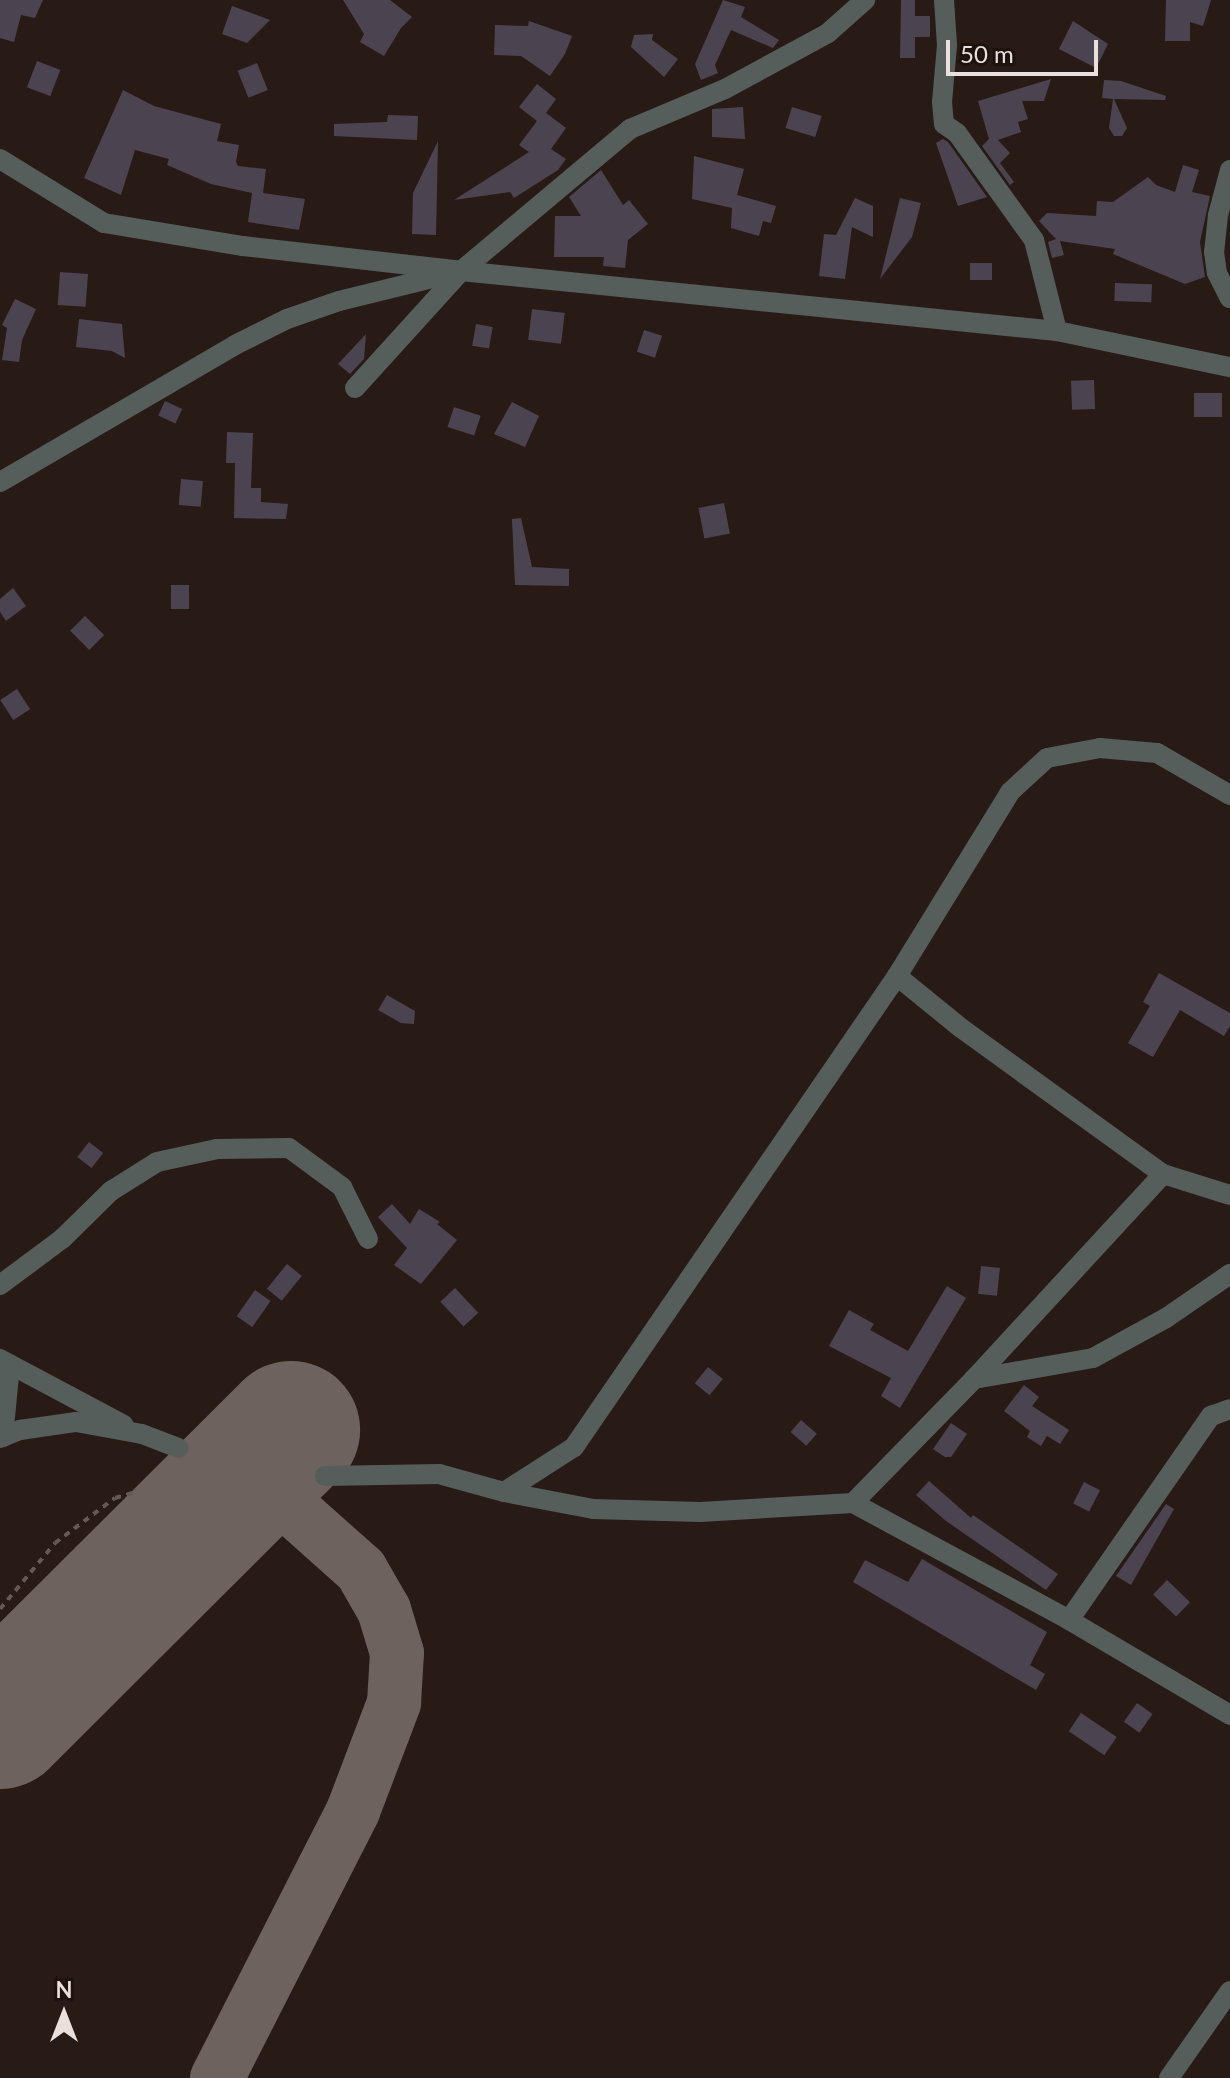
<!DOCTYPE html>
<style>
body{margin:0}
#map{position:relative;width:1230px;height:2078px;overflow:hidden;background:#281b16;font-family:Lato,sans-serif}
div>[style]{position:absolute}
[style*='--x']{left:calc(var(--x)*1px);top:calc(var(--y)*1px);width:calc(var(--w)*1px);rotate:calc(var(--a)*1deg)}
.taxiway>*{height:54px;margin:-27px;padding:0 27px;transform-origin:27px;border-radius:27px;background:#6e625e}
.runway>*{height:138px;margin:-69px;padding:0 69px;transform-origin:69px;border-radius:69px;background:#6e625e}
.building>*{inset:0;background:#4b4450;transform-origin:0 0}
.path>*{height:4px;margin-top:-2px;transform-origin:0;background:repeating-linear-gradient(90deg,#655955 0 6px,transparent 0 12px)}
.minor>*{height:20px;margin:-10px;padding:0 10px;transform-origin:10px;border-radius:10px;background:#565e5c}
span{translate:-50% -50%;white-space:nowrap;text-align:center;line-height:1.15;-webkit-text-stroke:6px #1e120d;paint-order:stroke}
.north{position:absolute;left:24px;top:1974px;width:80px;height:80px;-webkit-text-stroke:6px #1e120d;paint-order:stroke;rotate:0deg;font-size:22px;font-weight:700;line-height:32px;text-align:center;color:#e9e0dd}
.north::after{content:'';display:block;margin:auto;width:28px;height:36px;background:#e9e0dd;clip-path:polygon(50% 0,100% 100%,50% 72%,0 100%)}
.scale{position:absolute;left:946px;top:40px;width:152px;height:36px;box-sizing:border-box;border:4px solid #e9e0dd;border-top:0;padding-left:10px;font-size:24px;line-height:28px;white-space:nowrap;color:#e9e0dd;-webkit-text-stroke:6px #1e120d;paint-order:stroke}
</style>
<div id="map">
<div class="taxiway">
<div style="--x:217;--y:2078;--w:300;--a:-63"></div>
<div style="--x:353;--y:1811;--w:116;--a:-69.2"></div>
<div style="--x:394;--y:1703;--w:50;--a:-86.6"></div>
<div style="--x:397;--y:1653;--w:45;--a:-106.8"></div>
<div style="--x:384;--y:1610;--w:46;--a:-119.9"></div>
<div style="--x:361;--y:1570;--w:149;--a:-138.3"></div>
</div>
<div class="runway">
<div style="--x:0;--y:1720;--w:411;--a:-44.9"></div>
</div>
<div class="building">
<div style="clip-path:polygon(0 0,43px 0,35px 18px,21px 15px,14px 42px,0 38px)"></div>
<div style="clip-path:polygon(343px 0,390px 0,412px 17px,401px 28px,384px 56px,360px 42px,364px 34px)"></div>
<div style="clip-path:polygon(723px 0,745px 7px,741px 17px,779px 40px,773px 48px,731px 30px,715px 65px,718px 73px,701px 80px,695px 64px)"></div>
<div style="clip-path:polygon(901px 0,915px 0,915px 16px,930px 16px,930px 37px,915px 37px,915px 58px,900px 58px)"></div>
<div style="clip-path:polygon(1166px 0,1211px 0,1203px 26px,1190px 22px,1190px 41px,1165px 41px)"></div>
<div style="clip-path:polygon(232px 6px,270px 20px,247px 43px,222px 34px)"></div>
<div style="clip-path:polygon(529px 21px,572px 36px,565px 54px,550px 76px,521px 56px,494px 55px,495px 25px,528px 26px)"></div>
<div style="clip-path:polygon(1073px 21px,1108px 44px,1096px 68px,1059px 49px)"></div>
<div style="clip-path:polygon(653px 34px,652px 40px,678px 59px,664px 77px,631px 47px,634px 35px)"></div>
<div style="left:37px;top:61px;width:25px;height:28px;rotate:21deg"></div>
<div style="left:257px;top:63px;width:29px;height:21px;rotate:68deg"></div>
<div style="clip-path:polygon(1051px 79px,1044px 101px,1022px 101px,1028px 119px,1018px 122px,1021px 132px,998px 140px,1010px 153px,1000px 163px,1014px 182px,1010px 185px,982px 146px,989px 139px,978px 101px)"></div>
<div style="clip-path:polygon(1104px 80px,1121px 81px,1166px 96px,1165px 100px,1114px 99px,1127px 128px,1122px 136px,1114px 136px,1109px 128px,1113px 99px,1102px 98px)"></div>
<div style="clip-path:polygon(537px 84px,556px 99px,546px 113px,566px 128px,551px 149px,566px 159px,558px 170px,514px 198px,510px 192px,454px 200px,529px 152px,519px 145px,537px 121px,519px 107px)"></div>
<div style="clip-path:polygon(123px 90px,154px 106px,221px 124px,217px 141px,239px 145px,236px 162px,238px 166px,266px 169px,263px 193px,305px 199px,299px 230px,248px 222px,252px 193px,211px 184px,167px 165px,169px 159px,135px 150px,121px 195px,84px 178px)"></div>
<div style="clip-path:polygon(743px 107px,745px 139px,712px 137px,712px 109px)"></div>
<div style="left:792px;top:107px;width:31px;height:22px;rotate:17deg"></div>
<div style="clip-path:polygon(388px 115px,418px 116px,417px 140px,334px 136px,334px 124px,387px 122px)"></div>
<div style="clip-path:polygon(943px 139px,948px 142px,987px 197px,958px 206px,936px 143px)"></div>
<div style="clip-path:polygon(438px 141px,436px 235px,412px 234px,413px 193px)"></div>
<div style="clip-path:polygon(694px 156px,744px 169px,737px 195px,776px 206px,771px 223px,763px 221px,759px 236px,731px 228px,732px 208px,692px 199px)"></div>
<div style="clip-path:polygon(1183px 165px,1199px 170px,1192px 192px,1210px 196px,1200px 242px,1205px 277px,1185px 284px,1113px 254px,1115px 249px,1060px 241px,1064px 255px,1052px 258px,1048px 242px,1056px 239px,1039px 221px,1047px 213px,1096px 216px,1097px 201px,1113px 202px,1148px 177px,1156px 185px,1175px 192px)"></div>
<div style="clip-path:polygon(601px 170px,623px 205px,629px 200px,648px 224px,628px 240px,625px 268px,603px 266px,604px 257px,554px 257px,555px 216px,581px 216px,569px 197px)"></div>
<div style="clip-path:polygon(855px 198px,873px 206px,873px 237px,852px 227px,845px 279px,819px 276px,824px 234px,836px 235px)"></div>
<div style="clip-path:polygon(900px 198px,921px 203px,912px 237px,880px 279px)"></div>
<div style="left:970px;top:263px;width:22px;height:17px"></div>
<div style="left:60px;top:272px;width:28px;height:33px;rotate:4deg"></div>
<div style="left:1115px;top:283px;width:37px;height:18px;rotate:2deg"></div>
<div style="clip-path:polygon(15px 299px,36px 309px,22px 340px,19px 362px,2px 360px,7px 328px,2px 325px)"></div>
<div style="left:532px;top:309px;width:33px;height:31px;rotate:7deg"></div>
<div style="clip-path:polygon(79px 319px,122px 324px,125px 358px,112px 351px,76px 347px)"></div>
<div style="left:476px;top:324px;width:17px;height:22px;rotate:10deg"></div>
<div style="left:644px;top:330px;width:19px;height:23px;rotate:18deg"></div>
<div style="clip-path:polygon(366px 334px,364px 359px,350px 374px,338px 364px)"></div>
<div style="left:1094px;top:380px;width:29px;height:23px;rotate:88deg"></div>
<div style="left:1194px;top:393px;width:28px;height:24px"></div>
<div style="left:165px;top:401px;width:19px;height:16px;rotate:25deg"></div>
<div style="clip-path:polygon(512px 402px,539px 416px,525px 447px,494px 434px)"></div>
<div style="left:454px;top:407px;width:28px;height:21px;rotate:18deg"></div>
<div style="clip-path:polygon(227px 432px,253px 433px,251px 488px,261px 488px,261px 502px,288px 504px,286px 519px,234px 518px,235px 463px,226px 463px)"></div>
<div style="left:181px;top:479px;width:22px;height:26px;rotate:5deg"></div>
<div style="left:724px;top:503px;width:31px;height:26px;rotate:79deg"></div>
<div style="clip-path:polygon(521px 518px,532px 567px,569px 569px,569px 586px,515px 585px,512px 519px)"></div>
<div style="left:171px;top:585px;width:18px;height:24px"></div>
<div style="clip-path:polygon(13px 588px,26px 606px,6px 621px,0 612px,0 599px)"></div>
<div style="left:85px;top:616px;width:27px;height:21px;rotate:45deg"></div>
<div style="left:17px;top:689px;width:24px;height:20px;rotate:57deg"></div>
<div style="clip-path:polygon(1159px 973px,1230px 1013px,1230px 1026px,1224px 1036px,1180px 1010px,1153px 1057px,1128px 1043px,1150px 1006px,1143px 1002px)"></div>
<div style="clip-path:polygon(387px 995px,415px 1011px,414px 1024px,401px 1023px,378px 1010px)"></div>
<div style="left:89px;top:1142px;width:18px;height:19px;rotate:38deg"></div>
<div style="clip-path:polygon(392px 1204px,410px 1224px,419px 1209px,440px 1222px,437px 1224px,457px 1240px,421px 1284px,394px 1265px,407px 1248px,378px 1217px)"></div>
<div style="left:287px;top:1264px;width:19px;height:32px;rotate:39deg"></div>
<div style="left:981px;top:1266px;width:19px;height:28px;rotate:6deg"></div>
<div style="clip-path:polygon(947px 1286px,966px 1298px,900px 1408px,881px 1396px,891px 1378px,829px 1346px,849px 1310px,874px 1324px,870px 1330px,908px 1351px)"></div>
<div style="left:455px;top:1288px;width:34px;height:20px;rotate:47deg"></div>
<div style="left:255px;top:1290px;width:19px;height:32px;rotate:35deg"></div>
<div style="left:708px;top:1367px;width:19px;height:21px;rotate:39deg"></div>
<div style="clip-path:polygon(1024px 1385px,1039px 1397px,1032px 1406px,1069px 1430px,1060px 1444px,1047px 1436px,1041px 1446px,1027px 1437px,1030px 1431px,1004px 1411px)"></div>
<div style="left:801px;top:1420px;width:21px;height:16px;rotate:41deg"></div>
<div style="clip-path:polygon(951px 1423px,967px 1434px,951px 1457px,945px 1457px,933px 1449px)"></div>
<div style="clip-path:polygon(929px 1481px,971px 1518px,973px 1515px,1058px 1574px,1046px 1590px,946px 1521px,916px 1495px)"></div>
<div style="left:1084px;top:1482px;width:18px;height:24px;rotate:27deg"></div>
<div style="clip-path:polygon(1166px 1504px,1174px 1509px,1131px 1585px,1116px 1576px)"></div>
<div style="clip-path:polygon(922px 1559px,1047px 1632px,1030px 1665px,1045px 1674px,1036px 1690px,853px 1582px,865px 1560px,908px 1582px)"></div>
<div style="left:1167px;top:1580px;width:32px;height:20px;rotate:44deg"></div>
<div style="left:1137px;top:1703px;width:19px;height:23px;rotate:35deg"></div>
<div style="left:1081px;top:1713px;width:43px;height:22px;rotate:34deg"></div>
</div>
<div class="path">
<div style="--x:0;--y:1609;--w:86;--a:-50.2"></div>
<div style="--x:55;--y:1543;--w:75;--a:-36.9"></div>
<div style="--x:115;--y:1498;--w:19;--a:-16"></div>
</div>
<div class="minor">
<div style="--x:944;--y:0;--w:45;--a:86.2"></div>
<div style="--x:947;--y:45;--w:57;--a:95"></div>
<div style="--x:942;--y:102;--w:22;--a:85"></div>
<div style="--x:944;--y:124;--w:16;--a:35"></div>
<div style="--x:957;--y:133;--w:132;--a:54.3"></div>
<div style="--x:1034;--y:240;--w:94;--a:75.8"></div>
<div style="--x:0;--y:159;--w:122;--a:31.6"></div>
<div style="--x:104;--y:223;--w:141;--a:9.4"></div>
<div style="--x:243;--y:246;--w:219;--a:6.5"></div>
<div style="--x:461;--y:271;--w:599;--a:5.75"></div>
<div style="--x:1057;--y:331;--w:177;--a:11.8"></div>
<div style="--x:1230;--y:170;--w:47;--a:104.9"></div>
<div style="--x:1218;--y:215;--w:37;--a:96"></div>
<div style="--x:1214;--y:252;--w:21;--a:82"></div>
<div style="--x:1217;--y:273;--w:28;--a:63"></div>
<div style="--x:355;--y:388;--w:158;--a:-47.8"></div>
<div style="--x:461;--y:271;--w:221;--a:-40"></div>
<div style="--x:630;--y:129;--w:103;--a:-22.8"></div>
<div style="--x:725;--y:89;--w:117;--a:-28.5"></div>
<div style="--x:828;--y:33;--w:50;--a:-41.7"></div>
<div style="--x:0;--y:482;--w:272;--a:-30.2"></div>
<div style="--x:235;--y:345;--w:58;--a:-26.6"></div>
<div style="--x:287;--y:319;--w:55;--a:-19.1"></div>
<div style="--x:339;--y:301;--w:113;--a:-13.8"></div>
<div style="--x:897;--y:976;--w:82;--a:39.1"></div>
<div style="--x:961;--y:1028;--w:249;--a:35.9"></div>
<div style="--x:1163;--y:1174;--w:70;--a:17.4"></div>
<div style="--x:0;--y:1285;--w:77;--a:-36.6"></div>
<div style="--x:62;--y:1239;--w:69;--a:-44.4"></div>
<div style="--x:111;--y:1191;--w:54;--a:-32.2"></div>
<div style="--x:157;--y:1162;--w:61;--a:-12.2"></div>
<div style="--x:217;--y:1149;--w:72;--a:-0.8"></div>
<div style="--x:289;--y:1148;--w:66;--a:36.3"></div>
<div style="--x:342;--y:1187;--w:58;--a:63.4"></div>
<div style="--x:0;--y:1359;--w:140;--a:28"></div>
<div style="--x:974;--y:1379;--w:121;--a:-10"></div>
<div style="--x:1093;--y:1358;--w:83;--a:-28.7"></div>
<div style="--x:1166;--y:1318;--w:78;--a:-34.5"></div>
<div style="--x:3;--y:1437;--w:72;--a:-84.4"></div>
<div style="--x:0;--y:1438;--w:22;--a:-22"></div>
<div style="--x:20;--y:1430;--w:57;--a:-8.1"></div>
<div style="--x:76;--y:1422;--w:67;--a:10.3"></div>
<div style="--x:142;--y:1434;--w:39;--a:21"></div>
<div style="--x:325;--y:1476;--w:114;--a:-1"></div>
<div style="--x:439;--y:1474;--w:67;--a:15.5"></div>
<div style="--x:504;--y:1492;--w:91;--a:10.8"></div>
<div style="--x:593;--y:1509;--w:107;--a:1.6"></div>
<div style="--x:700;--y:1512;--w:153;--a:-3.4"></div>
<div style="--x:853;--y:1503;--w:246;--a:28.4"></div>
<div style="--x:1069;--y:1620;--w:249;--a:-55.2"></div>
<div style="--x:1211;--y:1416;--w:20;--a:-20"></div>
<div style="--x:504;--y:1492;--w:83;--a:-32.7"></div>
<div style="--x:574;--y:1447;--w:571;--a:-55.56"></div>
<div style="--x:897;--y:976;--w:216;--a:-58.4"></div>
<div style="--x:1010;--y:792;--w:50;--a:-42.6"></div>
<div style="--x:1047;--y:758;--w:54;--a:-10.7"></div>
<div style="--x:1100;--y:748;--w:57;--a:5"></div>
<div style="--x:1157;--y:753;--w:84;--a:29.9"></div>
<div style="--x:853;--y:1503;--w:173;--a:-45.7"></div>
<div style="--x:974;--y:1379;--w:279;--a:-47.3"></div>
<div style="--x:1069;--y:1620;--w:187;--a:30.5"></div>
<div style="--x:1169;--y:2078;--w:106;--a:-55"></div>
</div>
<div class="north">N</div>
<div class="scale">50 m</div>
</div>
